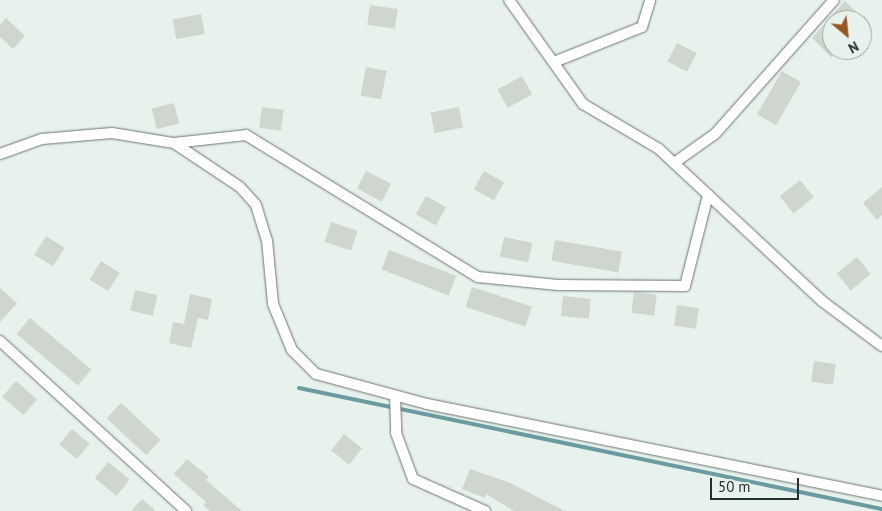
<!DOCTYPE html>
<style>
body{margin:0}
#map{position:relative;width:882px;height:511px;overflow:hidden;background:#e8f2ed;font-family:"PT Sans",sans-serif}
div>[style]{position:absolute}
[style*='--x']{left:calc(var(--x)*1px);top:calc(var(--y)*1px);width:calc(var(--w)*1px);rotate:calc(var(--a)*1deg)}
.stream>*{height:4px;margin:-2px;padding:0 2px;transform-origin:2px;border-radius:2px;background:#6b9ba1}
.building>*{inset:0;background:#cfd6ce;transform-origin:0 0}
.roads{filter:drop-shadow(0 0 1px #6c7570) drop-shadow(0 0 1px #6c7570)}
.minor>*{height:10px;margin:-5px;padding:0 5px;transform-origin:5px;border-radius:5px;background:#fff}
span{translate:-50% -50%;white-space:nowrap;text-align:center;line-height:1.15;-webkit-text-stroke:4px #e8f2ed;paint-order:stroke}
.north{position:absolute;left:822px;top:10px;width:50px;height:50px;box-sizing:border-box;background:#e8f2ed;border:1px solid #9ca39f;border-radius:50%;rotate:152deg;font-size:14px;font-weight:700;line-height:20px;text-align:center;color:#292d2b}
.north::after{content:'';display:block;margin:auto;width:18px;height:22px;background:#975622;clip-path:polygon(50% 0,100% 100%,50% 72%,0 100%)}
.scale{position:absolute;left:710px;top:478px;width:89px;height:22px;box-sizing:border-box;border:2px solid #292d2b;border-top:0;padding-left:6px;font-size:15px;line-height:18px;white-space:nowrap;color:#292d2b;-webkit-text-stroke:4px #e8f2ed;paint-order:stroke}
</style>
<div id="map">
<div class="stream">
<div style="--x:299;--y:388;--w:595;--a:11.73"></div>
</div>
<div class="building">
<div style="clip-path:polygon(845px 1px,865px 20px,832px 20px,832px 58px,812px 38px)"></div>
<div style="left:370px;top:5px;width:28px;height:20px;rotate:8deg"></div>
<div style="left:201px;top:14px;width:20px;height:29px;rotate:79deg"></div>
<div style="clip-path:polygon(6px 18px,25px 36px,13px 49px,0 37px,0 25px)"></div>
<div style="left:677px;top:43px;width:22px;height:21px;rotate:27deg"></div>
<div style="left:366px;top:67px;width:21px;height:29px;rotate:11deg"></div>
<div style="left:782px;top:71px;width:22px;height:50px;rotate:30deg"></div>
<div style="left:522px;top:76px;width:21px;height:28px;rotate:61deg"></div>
<div style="left:174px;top:103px;width:21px;height:23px;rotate:76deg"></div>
<div style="left:262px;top:107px;width:22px;height:21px;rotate:8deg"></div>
<div style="left:459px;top:107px;width:21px;height:29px;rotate:79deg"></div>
<div style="left:366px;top:171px;width:28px;height:20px;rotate:27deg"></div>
<div style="left:484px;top:171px;width:23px;height:21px;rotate:29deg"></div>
<div style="left:800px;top:180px;width:22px;height:26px;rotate:51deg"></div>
<div style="clip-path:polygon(882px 187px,882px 215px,877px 220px,863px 203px)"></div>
<div style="left:426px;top:196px;width:23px;height:21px;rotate:29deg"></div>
<div style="left:331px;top:222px;width:28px;height:21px;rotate:18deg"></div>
<div style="left:46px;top:236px;width:22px;height:22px;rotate:32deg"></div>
<div style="left:504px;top:237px;width:29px;height:20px;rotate:12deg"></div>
<div style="left:555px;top:240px;width:68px;height:21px;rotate:10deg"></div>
<div style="left:389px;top:250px;width:72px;height:21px;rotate:21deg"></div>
<div style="left:857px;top:257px;width:22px;height:26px;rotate:51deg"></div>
<div style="left:101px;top:261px;width:22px;height:22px;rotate:32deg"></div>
<div style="left:472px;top:287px;width:63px;height:21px;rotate:18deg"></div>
<div style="clip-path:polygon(0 288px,17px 303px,0 322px)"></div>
<div style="left:135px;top:290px;width:23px;height:21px;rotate:13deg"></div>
<div style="left:634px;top:292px;width:23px;height:21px;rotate:7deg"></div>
<div style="clip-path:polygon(190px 294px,212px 299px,208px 320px,198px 318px,191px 348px,169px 343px,173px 322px,184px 324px)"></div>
<div style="left:563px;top:296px;width:28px;height:20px;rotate:6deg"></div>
<div style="left:677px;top:305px;width:22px;height:21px;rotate:8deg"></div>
<div style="left:30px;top:318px;width:80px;height:21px;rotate:40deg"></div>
<div style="left:814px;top:361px;width:22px;height:21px;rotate:8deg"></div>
<div style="left:16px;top:381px;width:28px;height:21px;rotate:41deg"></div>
<div style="left:121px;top:403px;width:54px;height:21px;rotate:43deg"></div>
<div style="left:72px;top:429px;width:23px;height:20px;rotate:40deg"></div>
<div style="left:344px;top:434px;width:23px;height:21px;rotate:38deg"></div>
<div style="clip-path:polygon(187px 459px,209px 477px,206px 480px,242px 511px,210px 511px,203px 505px,206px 502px,174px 474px)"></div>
<div style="left:108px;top:462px;width:28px;height:21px;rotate:39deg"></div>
<div style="clip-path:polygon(470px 469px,508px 482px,565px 511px,514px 511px,486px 494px,485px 498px,462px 489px)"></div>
<div style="clip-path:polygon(142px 499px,156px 511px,131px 511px)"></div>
</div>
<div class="roads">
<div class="minor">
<div style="--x:509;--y:0;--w:128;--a:54.6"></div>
<div style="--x:583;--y:104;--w:88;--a:30.6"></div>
<div style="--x:659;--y:149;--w:223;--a:43"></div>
<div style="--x:822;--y:301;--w:75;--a:36.9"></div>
<div style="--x:554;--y:62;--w:95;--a:-21.7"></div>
<div style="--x:642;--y:27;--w:28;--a:-73"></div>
<div style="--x:174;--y:143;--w:79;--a:33.7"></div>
<div style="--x:240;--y:187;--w:24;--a:48"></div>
<div style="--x:256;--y:205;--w:37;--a:73"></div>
<div style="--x:267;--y:240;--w:64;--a:84.6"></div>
<div style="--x:273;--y:304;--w:50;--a:67.6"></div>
<div style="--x:292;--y:350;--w:34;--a:45"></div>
<div style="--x:316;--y:374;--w:115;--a:15.1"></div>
<div style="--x:427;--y:404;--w:464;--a:11.4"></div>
<div style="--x:0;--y:154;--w:45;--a:-19.7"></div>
<div style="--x:42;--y:139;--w:70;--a:-4.9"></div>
<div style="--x:112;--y:133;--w:63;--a:9.2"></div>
<div style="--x:174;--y:143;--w:72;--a:-6.3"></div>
<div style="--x:246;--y:135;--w:272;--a:31.5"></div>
<div style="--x:478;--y:277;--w:80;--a:5.7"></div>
<div style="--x:558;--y:285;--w:127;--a:0.5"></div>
<div style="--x:685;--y:286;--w:94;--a:-75.8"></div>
<div style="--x:674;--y:163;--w:50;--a:-35.3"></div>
<div style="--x:715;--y:134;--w:179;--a:-48.4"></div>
<div style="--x:0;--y:341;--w:252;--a:42.4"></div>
<div style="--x:395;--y:396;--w:37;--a:88"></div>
<div style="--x:396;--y:433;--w:49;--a:69.7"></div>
<div style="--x:413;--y:479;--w:79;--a:24"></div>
</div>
</div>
<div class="north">N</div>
<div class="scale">50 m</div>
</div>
